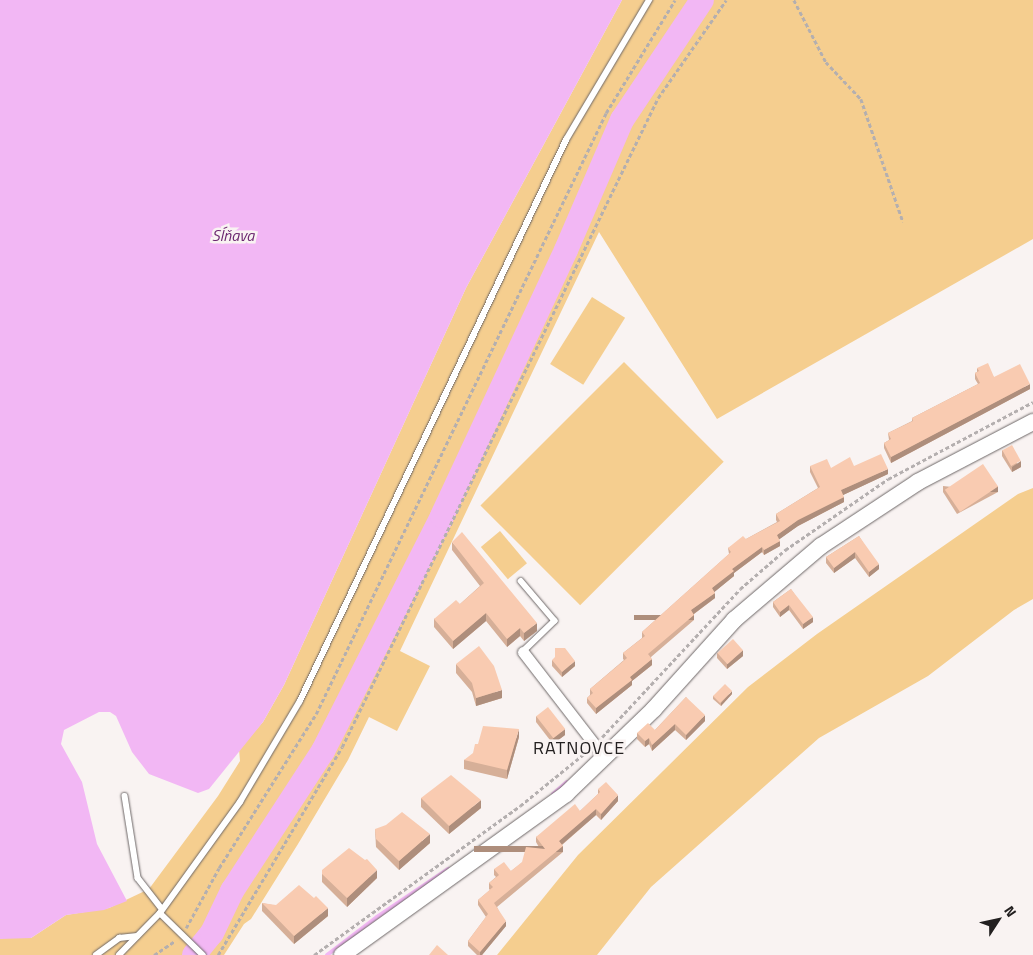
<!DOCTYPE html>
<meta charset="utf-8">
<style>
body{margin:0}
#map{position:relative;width:1033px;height:955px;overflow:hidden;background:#f9f3f2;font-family:"Titillium Web",sans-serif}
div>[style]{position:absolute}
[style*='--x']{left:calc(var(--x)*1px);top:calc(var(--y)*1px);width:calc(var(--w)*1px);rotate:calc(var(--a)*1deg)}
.green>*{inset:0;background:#f5ce8f;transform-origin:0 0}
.water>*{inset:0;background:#f2b7f4}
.stream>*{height:4px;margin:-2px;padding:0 2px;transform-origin:2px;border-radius:2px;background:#f2b7f4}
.river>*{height:24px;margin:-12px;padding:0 12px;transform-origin:12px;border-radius:12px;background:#f2b7f4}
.path>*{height:2.5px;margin-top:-1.25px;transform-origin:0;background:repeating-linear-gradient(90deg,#b4afaf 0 4px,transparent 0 6.5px)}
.roads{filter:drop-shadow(0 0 1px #6d6767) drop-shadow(0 0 1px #6d6767)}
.lane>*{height:5.5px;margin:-2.75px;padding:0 2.75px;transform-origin:2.75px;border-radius:2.75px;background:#fff}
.street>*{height:11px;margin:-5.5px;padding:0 5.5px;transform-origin:5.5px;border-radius:5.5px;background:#fff}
.secondary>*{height:16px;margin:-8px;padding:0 8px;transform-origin:8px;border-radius:8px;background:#fff}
.wall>*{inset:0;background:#d6af98}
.shaded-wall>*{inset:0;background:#ae8e7c;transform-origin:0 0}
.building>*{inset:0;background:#f9cbb1;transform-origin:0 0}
span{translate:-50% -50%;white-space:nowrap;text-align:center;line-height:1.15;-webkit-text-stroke:5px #f9f3f2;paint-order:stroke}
.water-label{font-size:16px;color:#6b276f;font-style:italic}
.quarter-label{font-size:18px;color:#232020;letter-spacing:1px}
.north{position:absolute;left:973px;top:895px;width:50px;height:50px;-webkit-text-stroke:4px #f9f3f2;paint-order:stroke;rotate:55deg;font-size:14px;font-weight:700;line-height:20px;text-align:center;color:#232020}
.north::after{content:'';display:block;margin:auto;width:18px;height:22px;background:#232020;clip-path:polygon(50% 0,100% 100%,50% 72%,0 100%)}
</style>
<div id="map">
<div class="green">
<div style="clip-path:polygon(622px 0,1033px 0,1033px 239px,717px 419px,599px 232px,400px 651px,430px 666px,397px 731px,369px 717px,348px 760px,298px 844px,251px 919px,244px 924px,224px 955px,0 955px,0 939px,3px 938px,31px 938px,66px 915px,109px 908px,149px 889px,218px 796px,240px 761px,239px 749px,263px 722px,284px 685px,466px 288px)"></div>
<div style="left:592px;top:297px;width:39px;height:79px;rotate:32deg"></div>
<div style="left:624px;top:362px;width:141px;height:203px;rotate:45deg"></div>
<div style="clip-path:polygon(1033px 488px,1033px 599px,1014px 610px,928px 676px,819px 738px,651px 887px,597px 955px,497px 955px,578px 855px,748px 687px,817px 634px,1018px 494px)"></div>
<div style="left:500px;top:531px;width:42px;height:25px;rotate:50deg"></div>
</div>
<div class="water">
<div style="clip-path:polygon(0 0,622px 0,466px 288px,284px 685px,263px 722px,209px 789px,198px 793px,149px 774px,132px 752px,116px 716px,110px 712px,99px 712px,64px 730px,61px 744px,82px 782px,97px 844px,127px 901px,104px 910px,66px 915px,31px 938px,0 939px)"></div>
</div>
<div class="stream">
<div style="--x:553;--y:794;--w:18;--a:-41"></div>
<div style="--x:207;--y:940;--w:7;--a:34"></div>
<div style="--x:327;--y:955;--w:63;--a:-37.2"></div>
<div style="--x:377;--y:917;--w:86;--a:-34.1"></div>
</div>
<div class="river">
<div style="--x:194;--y:955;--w:28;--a:-51"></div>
<div style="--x:212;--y:933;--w:47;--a:-64.5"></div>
<div style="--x:232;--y:891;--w:167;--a:-57"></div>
<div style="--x:323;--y:751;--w:263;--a:-63.1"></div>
<div style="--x:442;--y:516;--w:293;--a:-65"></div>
<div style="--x:566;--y:250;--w:142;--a:-66.7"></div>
<div style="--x:622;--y:120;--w:144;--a:-56.3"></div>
</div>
<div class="path">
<div style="--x:794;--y:0;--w:70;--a:62.7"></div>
<div style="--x:826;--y:62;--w:51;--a:46.6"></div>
<div style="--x:861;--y:99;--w:130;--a:71.1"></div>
<div style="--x:602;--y:737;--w:202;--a:-47"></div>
<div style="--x:740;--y:589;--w:60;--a:-40.9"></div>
<div style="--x:785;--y:550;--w:125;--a:-34.6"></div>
<div style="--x:888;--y:479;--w:164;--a:-28"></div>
<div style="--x:186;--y:928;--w:68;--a:-61.2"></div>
<div style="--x:219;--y:868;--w:182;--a:-57.8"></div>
<div style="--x:316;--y:714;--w:667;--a:-64.24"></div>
<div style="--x:606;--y:113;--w:132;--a:-58.6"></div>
<div style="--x:154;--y:955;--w:25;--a:-34"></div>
<div style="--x:218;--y:955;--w:242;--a:-59.2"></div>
<div style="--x:342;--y:747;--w:722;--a:-64.04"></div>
<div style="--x:658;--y:98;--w:119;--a:-55.2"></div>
<div style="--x:314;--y:955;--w:254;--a:-35.9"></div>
<div style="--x:520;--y:806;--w:84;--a:-39.2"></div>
</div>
<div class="roads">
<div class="lane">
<div style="--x:521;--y:581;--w:52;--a:49.6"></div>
<div style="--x:555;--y:621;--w:45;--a:135.9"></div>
<div style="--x:125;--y:796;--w:83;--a:81"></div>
<div style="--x:138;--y:878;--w:39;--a:52"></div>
<div style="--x:160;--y:913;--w:60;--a:44.3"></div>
<div style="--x:96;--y:955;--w:29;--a:-36"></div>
<div style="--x:119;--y:938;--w:18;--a:-6"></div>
<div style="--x:119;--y:955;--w:59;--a:-45.7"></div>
<div style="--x:160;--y:913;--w:137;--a:-54.2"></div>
<div style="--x:240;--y:802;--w:117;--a:-59.3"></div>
<div style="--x:300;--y:701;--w:621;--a:-64.63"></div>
<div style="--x:566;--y:140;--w:163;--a:-59.3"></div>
</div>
<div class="street">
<div style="--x:523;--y:652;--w:134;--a:52.3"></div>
</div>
<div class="secondary">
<div style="--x:342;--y:955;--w:276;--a:-35.7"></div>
<div style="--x:566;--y:794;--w:122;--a:-44"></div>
<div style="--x:654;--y:709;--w:120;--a:-48"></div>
<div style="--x:734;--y:620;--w:114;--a:-40.4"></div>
<div style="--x:821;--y:546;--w:116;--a:-33.4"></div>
<div style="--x:918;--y:482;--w:130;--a:-27.6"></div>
</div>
</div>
<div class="wall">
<div style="clip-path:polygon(977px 368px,994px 377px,1030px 389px,891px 463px,884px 448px,884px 443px,889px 440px,888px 433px,912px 421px,912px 418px,978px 384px,975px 379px,975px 373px,977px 372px)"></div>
<div style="clip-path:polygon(1002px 450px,1021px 467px,1012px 472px,1002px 456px)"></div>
<div style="clip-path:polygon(810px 466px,831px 468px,854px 466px,888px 474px,843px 495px,844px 502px,798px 526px,779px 539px,780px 546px,764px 555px,762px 552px,734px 573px,734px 576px,714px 592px,715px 598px,694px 614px,694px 620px,651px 657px,652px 665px,632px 681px,632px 685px,596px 714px,587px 703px,587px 698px,590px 695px,590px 689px,624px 660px,623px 659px,623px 653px,642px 638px,642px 632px,729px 554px,728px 548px,746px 539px,777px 522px,776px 520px,776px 514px,818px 488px,810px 472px)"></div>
<div style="clip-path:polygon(943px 486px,998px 492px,957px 514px,943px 492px)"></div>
<div style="clip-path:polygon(859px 536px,879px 569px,869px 577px,855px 558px,834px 573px,826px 563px,826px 557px)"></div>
<div style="clip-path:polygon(452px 542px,537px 631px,524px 641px,520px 636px,507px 647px,486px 621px,453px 649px,434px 627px,434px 619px,460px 604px,480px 586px,452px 550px)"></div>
<div style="clip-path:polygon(791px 589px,813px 622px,803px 629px,789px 610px,780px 617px,773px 607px,773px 602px)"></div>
<div style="clip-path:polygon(717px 653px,743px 656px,727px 669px,717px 658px)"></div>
<div style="clip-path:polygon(552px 660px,575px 666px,562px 677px,552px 666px)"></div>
<div style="clip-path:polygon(456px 664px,502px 698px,476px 706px,472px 692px,456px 673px)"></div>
<div style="clip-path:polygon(732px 694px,721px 706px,713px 699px,713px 696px)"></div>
<div style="clip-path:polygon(686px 697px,705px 721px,686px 740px,675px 730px,652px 751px,649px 744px,645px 747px,637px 739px,637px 733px,655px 730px)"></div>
<div style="clip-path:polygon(536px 716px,565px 735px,553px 744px,536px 722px)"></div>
<div style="clip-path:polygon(519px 737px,507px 779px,464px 769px,464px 760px)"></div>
<div style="clip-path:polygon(598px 789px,618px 801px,601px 820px,596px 815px,562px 845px,563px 852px,497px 907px,506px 926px,482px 955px,477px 955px,468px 946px,468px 941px,486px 917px,478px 905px,478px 900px,490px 890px,489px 889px,489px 883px,496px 877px,494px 875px,494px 869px,511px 871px,540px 849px,536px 842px,536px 837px,580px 811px,598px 794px)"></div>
<div style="clip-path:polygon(421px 798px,481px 808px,449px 834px,421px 807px)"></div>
<div style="clip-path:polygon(375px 829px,430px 843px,399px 870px,376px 847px)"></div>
<div style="clip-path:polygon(322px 870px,377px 878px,347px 907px,322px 882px)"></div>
<div style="clip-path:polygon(262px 903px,328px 916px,294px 944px,262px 911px)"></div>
</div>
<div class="shaded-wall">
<div style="clip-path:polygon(1030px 384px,1030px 389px,891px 463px,891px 457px)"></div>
<div style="clip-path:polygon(1021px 461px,1021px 467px,1012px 472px,1012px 467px)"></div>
<div style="clip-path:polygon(888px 469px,888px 474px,841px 496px,841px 490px)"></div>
<div style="left:998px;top:486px;width:6px;height:47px;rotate:90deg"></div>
<div style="clip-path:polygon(844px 497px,844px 502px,798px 526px,777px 541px,777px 535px,798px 520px)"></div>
<div style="clip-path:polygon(780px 541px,780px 546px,764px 555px,764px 550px)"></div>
<div style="clip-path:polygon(762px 547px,762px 552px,734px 573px,734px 576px,712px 594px,712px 588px,732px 569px)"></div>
<div style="clip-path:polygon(855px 552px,855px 558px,834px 573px,834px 568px)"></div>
<div style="clip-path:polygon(879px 564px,879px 569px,869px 577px,869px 572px)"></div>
<div style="clip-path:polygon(715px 593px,715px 598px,691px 616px,691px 610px)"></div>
<div style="clip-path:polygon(789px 605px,789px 610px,780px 617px,780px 612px)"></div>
<div style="clip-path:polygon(486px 613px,486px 621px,453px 649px,453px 641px)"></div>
<div style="left:694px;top:615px;width:5px;height:60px;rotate:90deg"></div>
<div style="clip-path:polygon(813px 617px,813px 622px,803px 629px,803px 624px)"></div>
<div style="clip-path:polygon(537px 623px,537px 631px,524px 641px,524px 633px)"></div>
<div style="clip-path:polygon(520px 628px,520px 636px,507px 647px,507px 639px)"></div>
<div style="clip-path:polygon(743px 650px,743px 656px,727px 669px,727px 664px)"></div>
<div style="clip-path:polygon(652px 659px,652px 665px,632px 681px,632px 685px,596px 714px,596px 708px,630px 677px)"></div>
<div style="clip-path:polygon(575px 661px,575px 666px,562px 677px,562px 672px)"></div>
<div style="clip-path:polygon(502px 690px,502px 698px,476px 706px,476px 698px)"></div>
<div style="clip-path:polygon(732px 691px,732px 694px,721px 706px,721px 703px)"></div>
<div style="clip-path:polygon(705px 715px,705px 721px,686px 740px,686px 735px)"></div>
<div style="clip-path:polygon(675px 724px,675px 730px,652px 751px,652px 745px)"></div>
<div style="clip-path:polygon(519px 729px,519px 737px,507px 779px,507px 770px)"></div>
<div style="clip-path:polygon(565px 729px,565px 735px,553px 744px,553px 738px)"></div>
<div style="clip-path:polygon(649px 738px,649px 744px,645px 747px,645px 741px)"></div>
<div style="clip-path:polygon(618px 795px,618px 801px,601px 820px,601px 814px)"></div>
<div style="clip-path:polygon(481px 800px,481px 808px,449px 834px,449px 826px)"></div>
<div style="clip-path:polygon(596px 809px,596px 815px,559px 847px,559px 841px)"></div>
<div style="clip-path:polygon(430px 834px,430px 843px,399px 870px,399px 861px)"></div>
<div style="left:563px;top:846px;width:6px;height:89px;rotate:90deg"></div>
<div style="clip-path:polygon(377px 870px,377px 878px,347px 907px,347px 898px)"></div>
<div style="clip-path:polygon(328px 908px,328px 916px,294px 944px,294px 936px)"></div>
<div style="clip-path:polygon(506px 921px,506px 926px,482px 955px,480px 955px,480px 952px)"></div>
</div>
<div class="building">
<div style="clip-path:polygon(988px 363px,994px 377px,1020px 364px,1030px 384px,891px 457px,884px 443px,891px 439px,888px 433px,913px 421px,912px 418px,980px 383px,975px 373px,979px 371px,977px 368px)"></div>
<div style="left:1012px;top:445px;width:18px;height:11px;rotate:61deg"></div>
<div style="clip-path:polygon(881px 454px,888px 469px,841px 490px,844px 497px,798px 520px,777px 535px,780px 541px,764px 550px,762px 547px,732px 569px,734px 571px,712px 588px,715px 593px,691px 610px,694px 615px,648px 654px,652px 659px,630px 677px,632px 680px,596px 708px,587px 698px,593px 693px,590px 689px,627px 658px,623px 653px,645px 636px,642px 632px,731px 552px,728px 548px,743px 536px,746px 539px,780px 521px,776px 514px,820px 487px,810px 466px,827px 459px,831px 468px,850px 457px,854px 466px)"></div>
<div style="left:983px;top:464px;width:27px;height:46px;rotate:56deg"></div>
<div style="clip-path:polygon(462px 532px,537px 623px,524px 633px,520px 628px,507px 639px,486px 613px,453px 641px,434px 619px,456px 600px,460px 604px,484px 583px,452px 542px)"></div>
<div style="clip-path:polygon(859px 536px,879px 564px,869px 572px,855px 552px,834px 568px,826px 557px)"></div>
<div style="clip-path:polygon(791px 589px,813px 617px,803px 624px,789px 605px,780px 612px,773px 602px)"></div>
<div style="left:733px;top:639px;width:15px;height:21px;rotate:48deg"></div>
<div style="clip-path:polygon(479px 646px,494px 666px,502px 690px,476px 698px,472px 683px,456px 664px)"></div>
<div style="clip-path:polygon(555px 648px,565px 648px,575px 661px,562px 672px,552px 660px,555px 657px)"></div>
<div style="left:725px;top:684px;width:10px;height:17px;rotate:45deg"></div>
<div style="clip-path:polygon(686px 697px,705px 715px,686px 735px,675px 724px,652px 745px,649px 738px,645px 741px,637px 733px,648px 723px,655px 730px)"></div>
<div style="left:548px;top:707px;width:28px;height:15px;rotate:52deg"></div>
<div style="clip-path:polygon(483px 726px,519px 729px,507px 770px,464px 760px,473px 753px,475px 744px,478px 744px)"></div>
<div style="clip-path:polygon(451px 775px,481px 800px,449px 826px,421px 798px)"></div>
<div style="clip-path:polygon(606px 782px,618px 795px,601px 814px,596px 809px,559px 841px,563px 846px,494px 903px,506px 921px,480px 952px,468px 941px,488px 914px,478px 900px,493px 887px,489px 883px,499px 875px,494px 869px,504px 862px,511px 871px,522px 862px,526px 847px,545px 849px,536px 837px,575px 804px,580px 811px,600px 792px,598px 789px)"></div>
<div style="clip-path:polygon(402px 812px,430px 834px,399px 861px,376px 839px,375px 829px,386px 825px)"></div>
<div style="clip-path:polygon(349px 848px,365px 860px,367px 859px,377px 870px,347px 898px,322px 874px,322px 870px)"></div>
<div style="clip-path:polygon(299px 885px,314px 898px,316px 896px,328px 908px,294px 936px,262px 903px,276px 905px)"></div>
<div style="clip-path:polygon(437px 945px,448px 955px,429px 955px)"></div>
</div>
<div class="water-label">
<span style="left:233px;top:235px">Sĺňava</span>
</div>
<div class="quarter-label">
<span style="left:579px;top:748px">RATNOVCE</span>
</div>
<div class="north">N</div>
</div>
